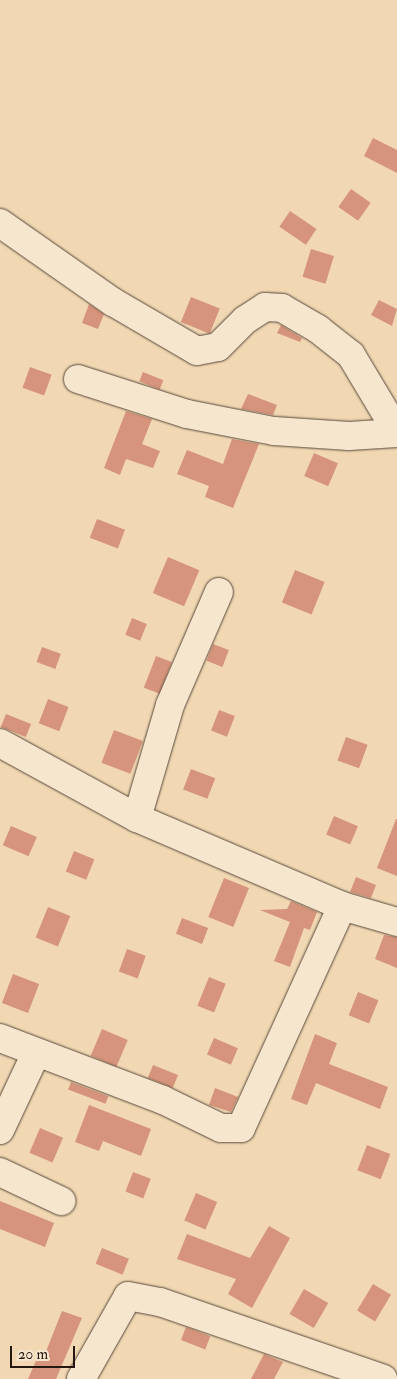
<!DOCTYPE html>
<style>
body{margin:0}
#map{position:relative;width:397px;height:1379px;overflow:hidden;background:#f1d8b3;font-family:"IM FELL Double Pica",serif}
div>[style]{position:absolute}
[style*='--x']{left:calc(var(--x)*1px);top:calc(var(--y)*1px);width:calc(var(--w)*1px);rotate:calc(var(--a)*1deg)}
.building>*{inset:0;background:#d6947c;transform-origin:0 0}
.roads{filter:drop-shadow(0 0 1px #58483a) drop-shadow(0 0 1px #58483a)}
.minor>*{height:28px;margin:-14px;padding:0 14px;transform-origin:14px;border-radius:14px;background:#f6e6ce}
span{translate:-50% -50%;white-space:nowrap;text-align:center;line-height:1.15;-webkit-text-stroke:5px #f6e6ce;paint-order:stroke}
.scale{position:absolute;left:10px;top:1346px;width:65px;height:22px;box-sizing:border-box;border:2px solid #251811;border-top:0;padding-left:6px;font-size:15px;line-height:18px;white-space:nowrap;color:#251811;-webkit-text-stroke:4px #f6e6ce;paint-order:stroke}
</style>
<div id="map">
<div class="building">
<div style="clip-path:polygon(373px 138px,397px 150px,397px 173px,364px 156px)"></div>
<div style="left:351px;top:189px;width:24px;height:22px;rotate:35deg"></div>
<div style="left:290px;top:211px;width:32px;height:19px;rotate:34deg"></div>
<div style="left:311px;top:249px;width:24px;height:29px;rotate:17deg"></div>
<div style="left:191px;top:297px;width:31px;height:27px;rotate:22deg"></div>
<div style="clip-path:polygon(379px 300px,397px 309px,392px 326px,371px 315px)"></div>
<div style="clip-path:polygon(89px 304px,104px 314px,98px 329px,82px 323px)"></div>
<div style="clip-path:polygon(281px 325px,302px 338px,300px 342px,277px 333px)"></div>
<div style="left:30px;top:367px;width:23px;height:22px;rotate:20deg"></div>
<div style="left:143px;top:372px;width:22px;height:10px;rotate:22deg"></div>
<div style="clip-path:polygon(248px 394px,277px 405px,273px 415px,241px 409px)"></div>
<div style="clip-path:polygon(126px 411px,152px 419px,142px 444px,160px 451px,153px 468px,126px 459px,120px 475px,104px 468px)"></div>
<div style="clip-path:polygon(232px 439px,259px 444px,233px 508px,205px 497px,209px 486px,177px 474px,187px 450px,223px 464px)"></div>
<div style="left:314px;top:453px;width:26px;height:25px;rotate:23deg"></div>
<div style="left:97px;top:519px;width:30px;height:20px;rotate:21deg"></div>
<div style="left:168px;top:557px;width:34px;height:39px;rotate:23deg"></div>
<div style="left:295px;top:570px;width:32px;height:35px;rotate:22deg"></div>
<div style="left:132px;top:618px;width:16px;height:18px;rotate:22deg"></div>
<div style="left:213px;top:644px;width:17px;height:18px;rotate:21deg"></div>
<div style="left:42px;top:647px;width:20px;height:16px;rotate:20deg"></div>
<div style="left:156px;top:656px;width:17px;height:34px;rotate:21deg"></div>
<div style="left:48px;top:699px;width:22px;height:26px;rotate:21deg"></div>
<div style="left:219px;top:710px;width:17px;height:22px;rotate:21deg"></div>
<div style="left:6px;top:714px;width:27px;height:14px;rotate:22deg"></div>
<div style="left:114px;top:730px;width:31px;height:35px;rotate:21deg"></div>
<div style="left:346px;top:737px;width:23px;height:25px;rotate:20deg"></div>
<div style="left:191px;top:769px;width:26px;height:22px;rotate:21deg"></div>
<div style="left:334px;top:816px;width:26px;height:20px;rotate:23deg"></div>
<div style="clip-path:polygon(396px 819px,397px 819px,397px 876px,377px 868px)"></div>
<div style="left:11px;top:826px;width:28px;height:21px;rotate:23deg"></div>
<div style="left:74px;top:851px;width:22px;height:22px;rotate:22deg"></div>
<div style="clip-path:polygon(356px 877px,376px 885px,371px 898px,350px 892px)"></div>
<div style="left:224px;top:878px;width:27px;height:42px;rotate:22deg"></div>
<div style="clip-path:polygon(291px 901px,317px 912px,310px 930px,304px 928px,290px 967px,274px 961px,290px 922px,260px 910px,287px 909px)"></div>
<div style="left:48px;top:907px;width:24px;height:33px;rotate:22deg"></div>
<div style="left:182px;top:918px;width:28px;height:17px;rotate:21deg"></div>
<div style="clip-path:polygon(384px 935px,397px 937px,397px 968px,375px 959px)"></div>
<div style="left:127px;top:949px;width:20px;height:24px;rotate:20deg"></div>
<div style="left:13px;top:974px;width:28px;height:31px;rotate:21deg"></div>
<div style="left:209px;top:977px;width:18px;height:31px;rotate:22deg"></div>
<div style="left:358px;top:992px;width:22px;height:25px;rotate:22deg"></div>
<div style="left:102px;top:1029px;width:28px;height:29px;rotate:23deg"></div>
<div style="clip-path:polygon(315px 1034px,337px 1043px,329px 1064px,388px 1087px,380px 1109px,316px 1083px,307px 1105px,291px 1099px)"></div>
<div style="left:214px;top:1038px;width:26px;height:18px;rotate:23deg"></div>
<div style="left:153px;top:1065px;width:27px;height:14px;rotate:22deg"></div>
<div style="left:71px;top:1082px;width:40px;height:8px;rotate:21deg"></div>
<div style="clip-path:polygon(215px 1088px,238px 1097px,231px 1112px,209px 1105px)"></div>
<div style="clip-path:polygon(89px 1105px,151px 1129px,141px 1156px,103px 1141px,99px 1151px,75px 1142px)"></div>
<div style="left:40px;top:1128px;width:25px;height:27px;rotate:23deg"></div>
<div style="left:367px;top:1145px;width:25px;height:27px;rotate:21deg"></div>
<div style="left:133px;top:1172px;width:19px;height:21px;rotate:21deg"></div>
<div style="left:196px;top:1193px;width:23px;height:30px;rotate:23deg"></div>
<div style="clip-path:polygon(0 1201px,54px 1223px,45px 1247px,0 1229px)"></div>
<div style="clip-path:polygon(269px 1226px,290px 1238px,252px 1308px,228px 1294px,236px 1279px,177px 1259px,187px 1234px,250px 1258px)"></div>
<div style="left:102px;top:1248px;width:29px;height:17px;rotate:22deg"></div>
<div style="left:373px;top:1284px;width:21px;height:31px;rotate:31deg"></div>
<div style="left:304px;top:1289px;width:28px;height:29px;rotate:30deg"></div>
<div style="clip-path:polygon(62px 1311px,82px 1318px,56px 1379px,28px 1379px,38px 1356px,43px 1359px)"></div>
<div style="left:186px;top:1327px;width:26px;height:14px;rotate:21deg"></div>
<div style="clip-path:polygon(264px 1354px,283px 1362px,274px 1379px,251px 1379px)"></div>
</div>
<div class="roads">
<div class="minor">
<div style="--x:0;--y:223;--w:138;--a:35"></div>
<div style="--x:113;--y:302;--w:97;--a:30.3"></div>
<div style="--x:197;--y:351;--w:21;--a:-11"></div>
<div style="--x:218;--y:347;--w:38;--a:-45"></div>
<div style="--x:245;--y:320;--w:24;--a:-33"></div>
<div style="--x:265;--y:307;--w:17;--a:3"></div>
<div style="--x:282;--y:308;--w:42;--a:30.3"></div>
<div style="--x:318;--y:329;--w:42;--a:38.2"></div>
<div style="--x:351;--y:355;--w:90;--a:59.1"></div>
<div style="--x:78;--y:379;--w:114;--a:17.8"></div>
<div style="--x:187;--y:414;--w:89;--a:11.1"></div>
<div style="--x:274;--y:431;--w:75;--a:3.8"></div>
<div style="--x:349;--y:436;--w:48;--a:-3.6"></div>
<div style="--x:0;--y:743;--w:156;--a:28.7"></div>
<div style="--x:137;--y:818;--w:223;--a:23.2"></div>
<div style="--x:342;--y:906;--w:57;--a:16.2"></div>
<div style="--x:137;--y:818;--w:118;--a:-73.7"></div>
<div style="--x:170;--y:705;--w:123;--a:-66.6"></div>
<div style="--x:0;--y:1038;--w:174;--a:20.8"></div>
<div style="--x:163;--y:1100;--w:64;--a:25.8"></div>
<div style="--x:221;--y:1128;--w:20;--a:0"></div>
<div style="--x:241;--y:1128;--w:244;--a:-65.5"></div>
<div style="--x:0;--y:1130;--w:85;--a:-64.9"></div>
<div style="--x:0;--y:1172;--w:68;--a:25.4"></div>
<div style="--x:81;--y:1379;--w:95;--a:-60.5"></div>
<div style="--x:128;--y:1296;--w:33;--a:11"></div>
<div style="--x:160;--y:1302;--w:236;--a:19"></div>
</div>
</div>
<div class="scale">20 m</div>
</div>
